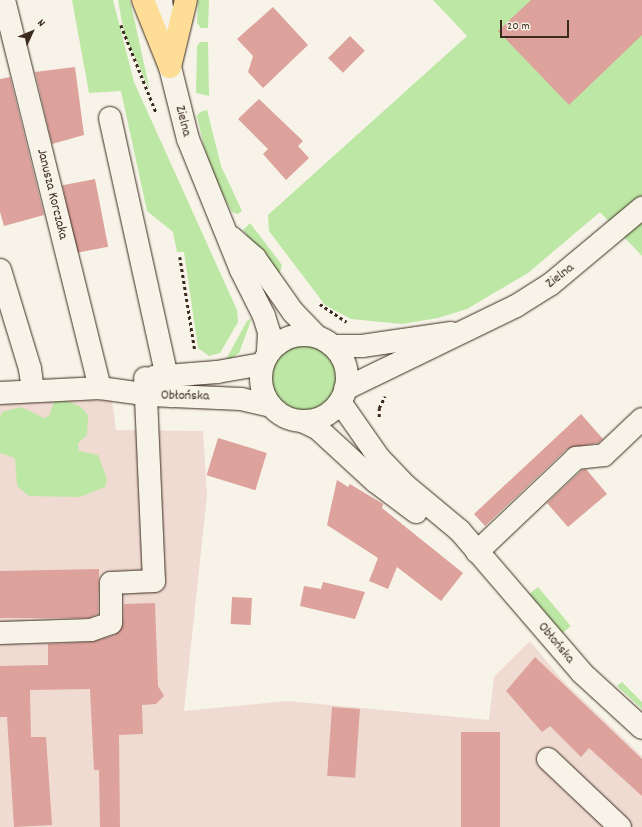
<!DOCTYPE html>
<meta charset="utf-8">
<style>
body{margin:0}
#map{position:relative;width:642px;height:827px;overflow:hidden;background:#f7f3e8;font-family:Dekko,sans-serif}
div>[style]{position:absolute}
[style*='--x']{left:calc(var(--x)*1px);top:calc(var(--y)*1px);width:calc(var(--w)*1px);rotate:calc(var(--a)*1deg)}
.built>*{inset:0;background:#efdbd1}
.green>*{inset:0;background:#bde7a4;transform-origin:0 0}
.round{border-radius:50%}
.building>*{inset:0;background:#dca29b;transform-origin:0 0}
.path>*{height:2.5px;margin-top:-1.25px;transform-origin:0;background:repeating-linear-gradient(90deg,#3b2a1e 0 3px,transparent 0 6px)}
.roads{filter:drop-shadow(0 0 1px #3b2a1e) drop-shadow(0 0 1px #3b2a1e)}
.minor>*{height:22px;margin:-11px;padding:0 11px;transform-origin:11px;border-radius:11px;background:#f7f3e8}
.minor>.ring{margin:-11px;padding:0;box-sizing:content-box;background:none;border:22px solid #f7f3e8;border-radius:50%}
.major>*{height:22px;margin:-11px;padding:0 11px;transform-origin:11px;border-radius:11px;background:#fedd96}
span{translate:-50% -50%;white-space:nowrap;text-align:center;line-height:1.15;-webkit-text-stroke:4px #f7f3e8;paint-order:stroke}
.street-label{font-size:14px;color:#3b2a1e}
.north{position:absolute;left:12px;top:12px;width:40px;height:40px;-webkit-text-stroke:3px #f7f3e8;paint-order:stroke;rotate:46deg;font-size:11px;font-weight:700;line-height:16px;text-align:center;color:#3b2a1e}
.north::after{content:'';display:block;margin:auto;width:14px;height:18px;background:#3b2a1e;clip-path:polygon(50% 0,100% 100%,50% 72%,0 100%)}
.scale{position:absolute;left:500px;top:20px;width:69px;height:18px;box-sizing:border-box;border:2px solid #3b2a1e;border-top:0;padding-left:5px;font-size:12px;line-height:14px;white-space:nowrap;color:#3b2a1e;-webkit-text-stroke:3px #f7f3e8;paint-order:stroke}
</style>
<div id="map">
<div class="built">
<div style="clip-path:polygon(112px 400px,116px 430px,203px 431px,207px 495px,184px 711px,287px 701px,489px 720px,494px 677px,530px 641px,563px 681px,642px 756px,642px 827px,0 827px,0 401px)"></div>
</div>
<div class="green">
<div style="clip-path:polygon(72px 0,113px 0,134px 82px,237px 310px,238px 322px,220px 353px,209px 356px,198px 348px,184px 252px,177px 252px,173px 232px,147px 211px,121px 91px,89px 93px)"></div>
<div style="clip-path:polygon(118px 0,130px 0,150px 91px,124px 33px)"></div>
<div style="clip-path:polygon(198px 0,209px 0,208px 28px,201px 28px,197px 23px)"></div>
<div style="clip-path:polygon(433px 0,642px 0,642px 256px,600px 212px,528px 273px,467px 309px,438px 318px,402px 324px,351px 319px,325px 305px,269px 231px,268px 215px,467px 36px)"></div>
<div style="clip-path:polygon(200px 42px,208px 42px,209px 96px,196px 93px,197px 46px)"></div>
<div style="clip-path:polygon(207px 110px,221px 166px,242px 211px,238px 214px,232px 212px,220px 190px,204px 147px,197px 116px,200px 112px)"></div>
<div style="clip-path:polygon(250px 223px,282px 265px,279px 276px,243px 230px)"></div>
<div style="clip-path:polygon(252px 318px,239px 353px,224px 363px,247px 321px)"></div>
<div class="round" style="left:270px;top:344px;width:68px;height:68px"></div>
<div style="clip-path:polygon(65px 400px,81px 407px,88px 415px,87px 435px,78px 443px,79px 451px,98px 455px,107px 479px,105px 487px,80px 497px,29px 496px,17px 486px,15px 458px,0 453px,0 417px,2px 412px,21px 407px,44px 418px,49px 416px,54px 402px)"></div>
<div style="left:538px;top:587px;width:51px;height:11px;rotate:50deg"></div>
<div style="clip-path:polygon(622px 682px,642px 702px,642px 709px,617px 686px)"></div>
</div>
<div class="building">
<div style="clip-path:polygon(531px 0,642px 0,642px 35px,569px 105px,498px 31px)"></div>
<div style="clip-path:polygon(273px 7px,308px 45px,263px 88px,248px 72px,253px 56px,237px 39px)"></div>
<div style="left:350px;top:36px;width:21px;height:31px;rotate:45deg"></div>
<div style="clip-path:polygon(75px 67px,84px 135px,52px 144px,35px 72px)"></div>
<div style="clip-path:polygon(10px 77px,44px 215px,4px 226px,0 212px,0 79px)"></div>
<div style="clip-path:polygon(259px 99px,303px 141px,298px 146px,309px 158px,286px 180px,263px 154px,268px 149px,238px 119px)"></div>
<div style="left:95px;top:179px;width:69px;height:33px;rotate:79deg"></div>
<div style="clip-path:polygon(581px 414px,603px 439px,598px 443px,567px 449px,485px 526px,474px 514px)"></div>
<div style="left:218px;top:438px;width:51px;height:39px;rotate:17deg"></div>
<div style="clip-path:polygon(586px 469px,607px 494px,568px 527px,547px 503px,582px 470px)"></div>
<div style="clip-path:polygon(337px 480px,348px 487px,350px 484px,383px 504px,382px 508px,463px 573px,441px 601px,397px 567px,388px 589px,369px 581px,378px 558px,327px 525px)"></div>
<div style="clip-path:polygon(99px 569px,98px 614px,89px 618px,0 618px,0 571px)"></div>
<div style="clip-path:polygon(323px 582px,365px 592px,355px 619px,300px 606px,304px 586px,321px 589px)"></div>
<div style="left:232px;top:597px;width:20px;height:27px;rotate:3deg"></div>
<div style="clip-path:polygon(155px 603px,158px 686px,164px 696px,156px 704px,142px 705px,143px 734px,119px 735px,120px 827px,100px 827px,99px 770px,94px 770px,90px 689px,30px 690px,31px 737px,46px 737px,52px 825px,14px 827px,7px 717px,0 717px,0 666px,48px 665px,48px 644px,92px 642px,115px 635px,123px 623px,124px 604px)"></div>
<div style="clip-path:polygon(535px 657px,642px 759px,642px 796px,589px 748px,581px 757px,550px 726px,542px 732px,506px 691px)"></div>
<div style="left:332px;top:707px;width:28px;height:69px;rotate:4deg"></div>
<div style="left:461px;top:732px;width:39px;height:95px"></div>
</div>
<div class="path">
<div style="--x:121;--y:25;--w:94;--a:68.1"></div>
<div style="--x:180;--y:257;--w:95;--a:80.9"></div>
<div style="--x:320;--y:304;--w:32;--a:34"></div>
<div style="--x:379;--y:417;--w:9;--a:-90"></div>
<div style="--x:379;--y:408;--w:13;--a:-63"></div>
</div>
<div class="roads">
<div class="minor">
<div style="--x:4;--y:0;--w:400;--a:76.1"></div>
<div style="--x:161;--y:0;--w:68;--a:82.3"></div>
<div style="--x:170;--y:67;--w:74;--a:76"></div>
<div style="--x:188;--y:139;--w:141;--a:68"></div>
<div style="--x:241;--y:270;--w:51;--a:63.4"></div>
<div style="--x:264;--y:316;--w:17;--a:73"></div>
<div style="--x:269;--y:332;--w:22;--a:93"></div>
<div style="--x:110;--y:118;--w:285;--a:77.6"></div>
<div style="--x:231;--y:237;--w:32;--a:41"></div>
<div style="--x:255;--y:258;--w:66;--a:54.9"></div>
<div style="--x:293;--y:312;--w:33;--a:46"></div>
<div style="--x:0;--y:270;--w:103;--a:73.1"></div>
<div style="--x:30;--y:369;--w:21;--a:82"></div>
<div class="ring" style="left:261px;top:335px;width:64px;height:64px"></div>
<div style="--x:333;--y:346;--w:29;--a:0"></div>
<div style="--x:362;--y:346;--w:90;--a:-8.3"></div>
<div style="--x:154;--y:377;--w:63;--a:-4.5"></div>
<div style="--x:217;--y:372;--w:47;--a:-9.9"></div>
<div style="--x:345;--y:389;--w:190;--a:-25.9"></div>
<div style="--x:516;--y:306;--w:41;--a:-32.2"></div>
<div style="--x:551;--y:284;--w:119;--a:-39.9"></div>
<div style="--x:0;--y:393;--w:100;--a:-2.9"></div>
<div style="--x:100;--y:388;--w:50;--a:8"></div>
<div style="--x:150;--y:395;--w:91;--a:2.5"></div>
<div style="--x:241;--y:399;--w:31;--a:13"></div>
<div style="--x:340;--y:402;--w:68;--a:55.1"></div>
<div style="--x:379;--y:458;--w:39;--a:46"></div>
<div style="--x:406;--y:486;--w:70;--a:39.8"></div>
<div style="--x:460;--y:531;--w:187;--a:49.3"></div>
<div style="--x:582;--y:673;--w:81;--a:42.5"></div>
<div style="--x:302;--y:421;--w:17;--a:25"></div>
<div style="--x:317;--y:428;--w:80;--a:42.5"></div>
<div style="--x:376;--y:482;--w:50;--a:36.9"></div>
<div style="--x:477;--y:552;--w:137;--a:-43.5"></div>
<div style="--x:576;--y:458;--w:28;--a:-6"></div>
<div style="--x:604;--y:455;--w:52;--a:-43.5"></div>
<div style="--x:0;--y:633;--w:91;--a:-1.9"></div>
<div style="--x:91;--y:630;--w:21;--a:-19"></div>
<div style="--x:111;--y:623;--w:40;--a:-90"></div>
<div style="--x:111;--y:583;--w:43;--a:-2.7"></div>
<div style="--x:154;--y:581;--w:203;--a:-92.5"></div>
<div style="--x:548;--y:759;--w:99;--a:43.4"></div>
</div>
<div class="major">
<div style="--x:143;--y:0;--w:72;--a:68.1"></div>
<div style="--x:170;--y:67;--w:69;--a:-76.6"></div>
</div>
</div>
<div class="street-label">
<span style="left:183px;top:121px;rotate:76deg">Zielna</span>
<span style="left:52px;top:194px;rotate:76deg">Janusza Korczaka</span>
<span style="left:560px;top:276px;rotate:-38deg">Zielna</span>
<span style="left:185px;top:396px;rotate:1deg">Obłońska</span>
<span style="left:556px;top:643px;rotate:50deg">Obłońska</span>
</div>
<div class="north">N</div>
<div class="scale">20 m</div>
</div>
